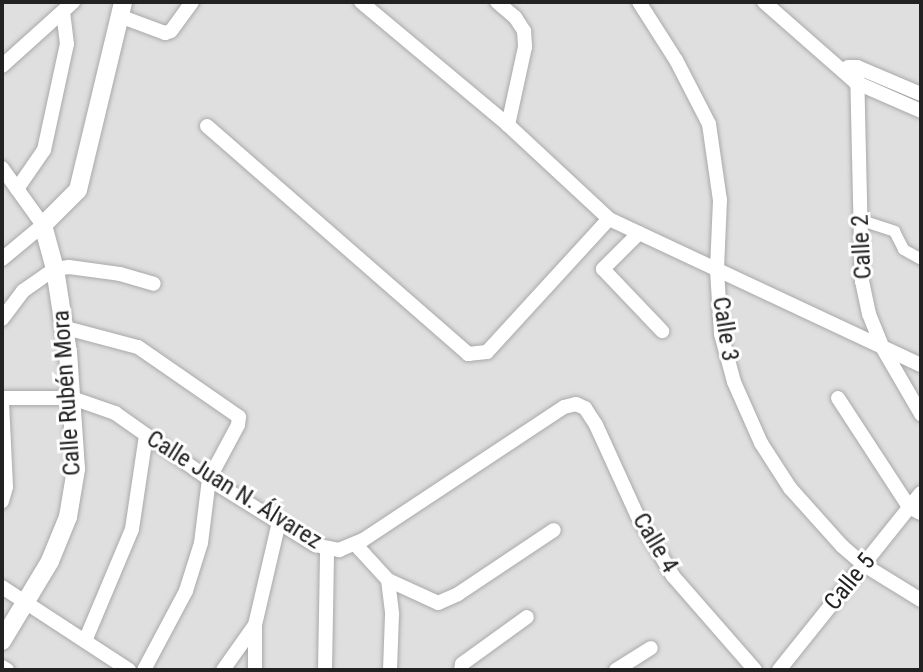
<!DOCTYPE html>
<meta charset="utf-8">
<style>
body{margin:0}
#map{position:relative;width:923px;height:672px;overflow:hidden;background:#f2efe9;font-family:"Roboto Condensed",sans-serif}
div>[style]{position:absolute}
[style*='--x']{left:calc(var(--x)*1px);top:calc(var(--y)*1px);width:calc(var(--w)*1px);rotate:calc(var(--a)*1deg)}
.residential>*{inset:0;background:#e0dfdf;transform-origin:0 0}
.roads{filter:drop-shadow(0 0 2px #a9a9a9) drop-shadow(0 0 2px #a9a9a9)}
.pedestrian>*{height:11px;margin:-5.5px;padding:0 5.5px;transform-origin:5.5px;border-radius:5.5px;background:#fff}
.minor>*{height:14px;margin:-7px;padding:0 7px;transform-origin:7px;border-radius:7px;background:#fff}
.tertiary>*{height:18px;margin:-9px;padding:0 9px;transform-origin:9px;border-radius:9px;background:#fff}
span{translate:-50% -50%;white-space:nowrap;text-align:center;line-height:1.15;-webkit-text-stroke:6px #fff;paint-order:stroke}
.street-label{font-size:24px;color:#222}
.frame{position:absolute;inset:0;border:4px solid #222;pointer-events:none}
</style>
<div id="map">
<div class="residential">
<div style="left:2px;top:2px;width:919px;height:668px"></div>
</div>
<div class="roads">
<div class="pedestrian">
<div style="--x:861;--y:220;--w:35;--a:18"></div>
<div style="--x:894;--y:231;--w:20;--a:63"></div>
<div style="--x:903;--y:249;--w:21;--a:29"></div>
</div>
<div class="minor">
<div style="--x:361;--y:2;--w:192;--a:39.9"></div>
<div style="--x:508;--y:125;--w:138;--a:42.9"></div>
<div style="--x:609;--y:219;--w:344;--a:25.1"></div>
<div style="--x:497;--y:2;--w:23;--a:40"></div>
<div style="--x:515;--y:17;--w:17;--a:57"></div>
<div style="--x:524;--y:31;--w:16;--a:86"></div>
<div style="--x:525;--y:47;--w:80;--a:102.3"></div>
<div style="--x:639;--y:2;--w:69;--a:57.5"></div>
<div style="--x:676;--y:60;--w:72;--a:62.7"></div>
<div style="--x:709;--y:124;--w:77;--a:81.8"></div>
<div style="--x:720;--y:200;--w:70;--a:92.5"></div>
<div style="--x:717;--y:270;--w:64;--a:86.4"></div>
<div style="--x:721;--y:334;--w:50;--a:74.8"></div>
<div style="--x:734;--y:382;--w:67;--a:66.1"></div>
<div style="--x:761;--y:443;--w:54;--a:57.2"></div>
<div style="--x:790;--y:488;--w:78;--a:48.1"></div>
<div style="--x:842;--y:546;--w:29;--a:41"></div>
<div style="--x:864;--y:565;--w:67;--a:31.6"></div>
<div style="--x:764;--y:2;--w:121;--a:41.3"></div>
<div style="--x:855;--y:82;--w:72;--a:23.7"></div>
<div style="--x:122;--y:17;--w:46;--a:20.4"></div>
<div style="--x:165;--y:33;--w:6;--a:-18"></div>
<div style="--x:171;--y:31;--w:36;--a:-54"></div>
<div style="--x:2;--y:66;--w:96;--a:-42"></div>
<div style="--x:848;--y:67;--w:9;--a:0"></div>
<div style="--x:857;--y:67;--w:69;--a:22.9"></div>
<div style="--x:857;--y:67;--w:214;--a:88.7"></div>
<div style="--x:862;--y:281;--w:34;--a:78"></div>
<div style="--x:869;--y:314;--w:35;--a:68"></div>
<div style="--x:882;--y:347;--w:78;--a:59.8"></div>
<div style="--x:207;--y:126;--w:347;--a:41.1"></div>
<div style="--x:468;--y:354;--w:19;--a:-6"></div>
<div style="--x:487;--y:352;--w:180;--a:-47.5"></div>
<div style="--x:2;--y:168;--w:70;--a:54.3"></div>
<div style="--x:43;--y:225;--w:53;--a:140.3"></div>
<div style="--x:17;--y:189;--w:47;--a:-55.3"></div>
<div style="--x:44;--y:150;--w:108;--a:-77.8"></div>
<div style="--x:67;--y:44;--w:31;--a:-97"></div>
<div style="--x:639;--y:233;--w:51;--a:135"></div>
<div style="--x:603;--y:269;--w:86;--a:46.4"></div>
<div style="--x:2;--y:319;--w:35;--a:-53"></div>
<div style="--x:23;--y:291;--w:39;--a:-35"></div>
<div style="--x:55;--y:269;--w:14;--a:-8"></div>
<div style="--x:69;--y:267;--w:51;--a:7.8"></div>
<div style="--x:120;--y:274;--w:35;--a:16"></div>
<div style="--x:66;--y:328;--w:74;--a:14.8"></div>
<div style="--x:138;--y:347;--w:123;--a:34.7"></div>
<div style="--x:239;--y:417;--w:8;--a:97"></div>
<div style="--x:238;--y:425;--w:61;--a:118.2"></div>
<div style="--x:209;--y:479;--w:64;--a:97.1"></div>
<div style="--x:201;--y:543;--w:50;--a:107.4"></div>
<div style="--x:186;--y:591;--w:89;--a:118"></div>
<div style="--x:2;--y:398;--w:70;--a:0"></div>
<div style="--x:72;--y:398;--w:46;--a:19.2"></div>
<div style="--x:115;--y:413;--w:115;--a:35.1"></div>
<div style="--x:209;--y:479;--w:125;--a:31.9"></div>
<div style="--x:315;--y:545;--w:25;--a:12"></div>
<div style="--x:339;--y:550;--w:26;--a:-23"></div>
<div style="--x:363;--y:540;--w:241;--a:-33.5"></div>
<div style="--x:564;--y:407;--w:12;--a:-14"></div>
<div style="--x:576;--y:404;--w:10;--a:24"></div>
<div style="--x:585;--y:408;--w:20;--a:57"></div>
<div style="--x:596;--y:425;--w:99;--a:65.5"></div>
<div style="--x:637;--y:515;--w:71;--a:59.5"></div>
<div style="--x:673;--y:576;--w:125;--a:48.9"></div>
<div style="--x:838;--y:398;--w:130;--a:56.9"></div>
<div style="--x:909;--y:507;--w:13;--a:27"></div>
<div style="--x:2;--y:402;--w:85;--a:87.3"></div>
<div style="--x:6;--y:487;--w:15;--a:106"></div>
<div style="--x:355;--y:544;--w:49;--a:47.5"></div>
<div style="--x:388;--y:580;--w:35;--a:83"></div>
<div style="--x:392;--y:615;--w:55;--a:92.1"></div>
<div style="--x:388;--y:580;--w:55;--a:24.7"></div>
<div style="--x:438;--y:603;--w:22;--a:-24"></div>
<div style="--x:458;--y:594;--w:115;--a:-33.7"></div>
<div style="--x:2;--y:587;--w:152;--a:33.2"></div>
<div style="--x:85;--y:641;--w:121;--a:-67.2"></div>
<div style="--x:132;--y:529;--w:95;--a:-81.5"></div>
<div style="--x:2;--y:667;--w:6;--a:31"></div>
<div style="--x:223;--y:670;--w:55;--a:-54.6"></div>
<div style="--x:255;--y:625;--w:106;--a:-76.9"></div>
<div style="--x:255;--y:670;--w:45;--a:-90"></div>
<div style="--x:325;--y:670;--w:120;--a:-89"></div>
<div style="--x:461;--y:670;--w:6;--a:-81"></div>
<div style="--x:462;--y:664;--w:80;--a:-35.9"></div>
<div style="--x:616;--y:670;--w:41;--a:-32.2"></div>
<div style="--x:779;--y:670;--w:227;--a:-51.3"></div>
</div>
<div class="tertiary">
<div style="--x:2;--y:641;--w:93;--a:-59"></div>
<div style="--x:50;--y:561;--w:48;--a:-67.8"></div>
<div style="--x:68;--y:517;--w:49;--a:-80.5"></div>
<div style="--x:76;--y:469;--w:116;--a:-93.9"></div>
<div style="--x:68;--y:353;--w:85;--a:-98.8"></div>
<div style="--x:55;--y:269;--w:46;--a:-105.3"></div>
<div style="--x:43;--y:225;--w:49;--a:-45"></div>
<div style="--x:78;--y:190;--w:193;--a:-76.5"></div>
</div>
</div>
<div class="street-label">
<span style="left:862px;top:247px;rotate:-93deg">Calle 2</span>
<span style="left:725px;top:329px;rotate:81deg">Calle 3</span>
<span style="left:67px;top:393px;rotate:-94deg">Calle Rubén Mora</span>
<span style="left:234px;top:490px;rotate:32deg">Calle Juan N. Álvarez</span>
<span style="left:655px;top:543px;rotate:59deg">Calle 4</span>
<span style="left:850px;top:582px;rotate:-51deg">Calle 5</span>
</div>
<div class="frame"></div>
</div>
